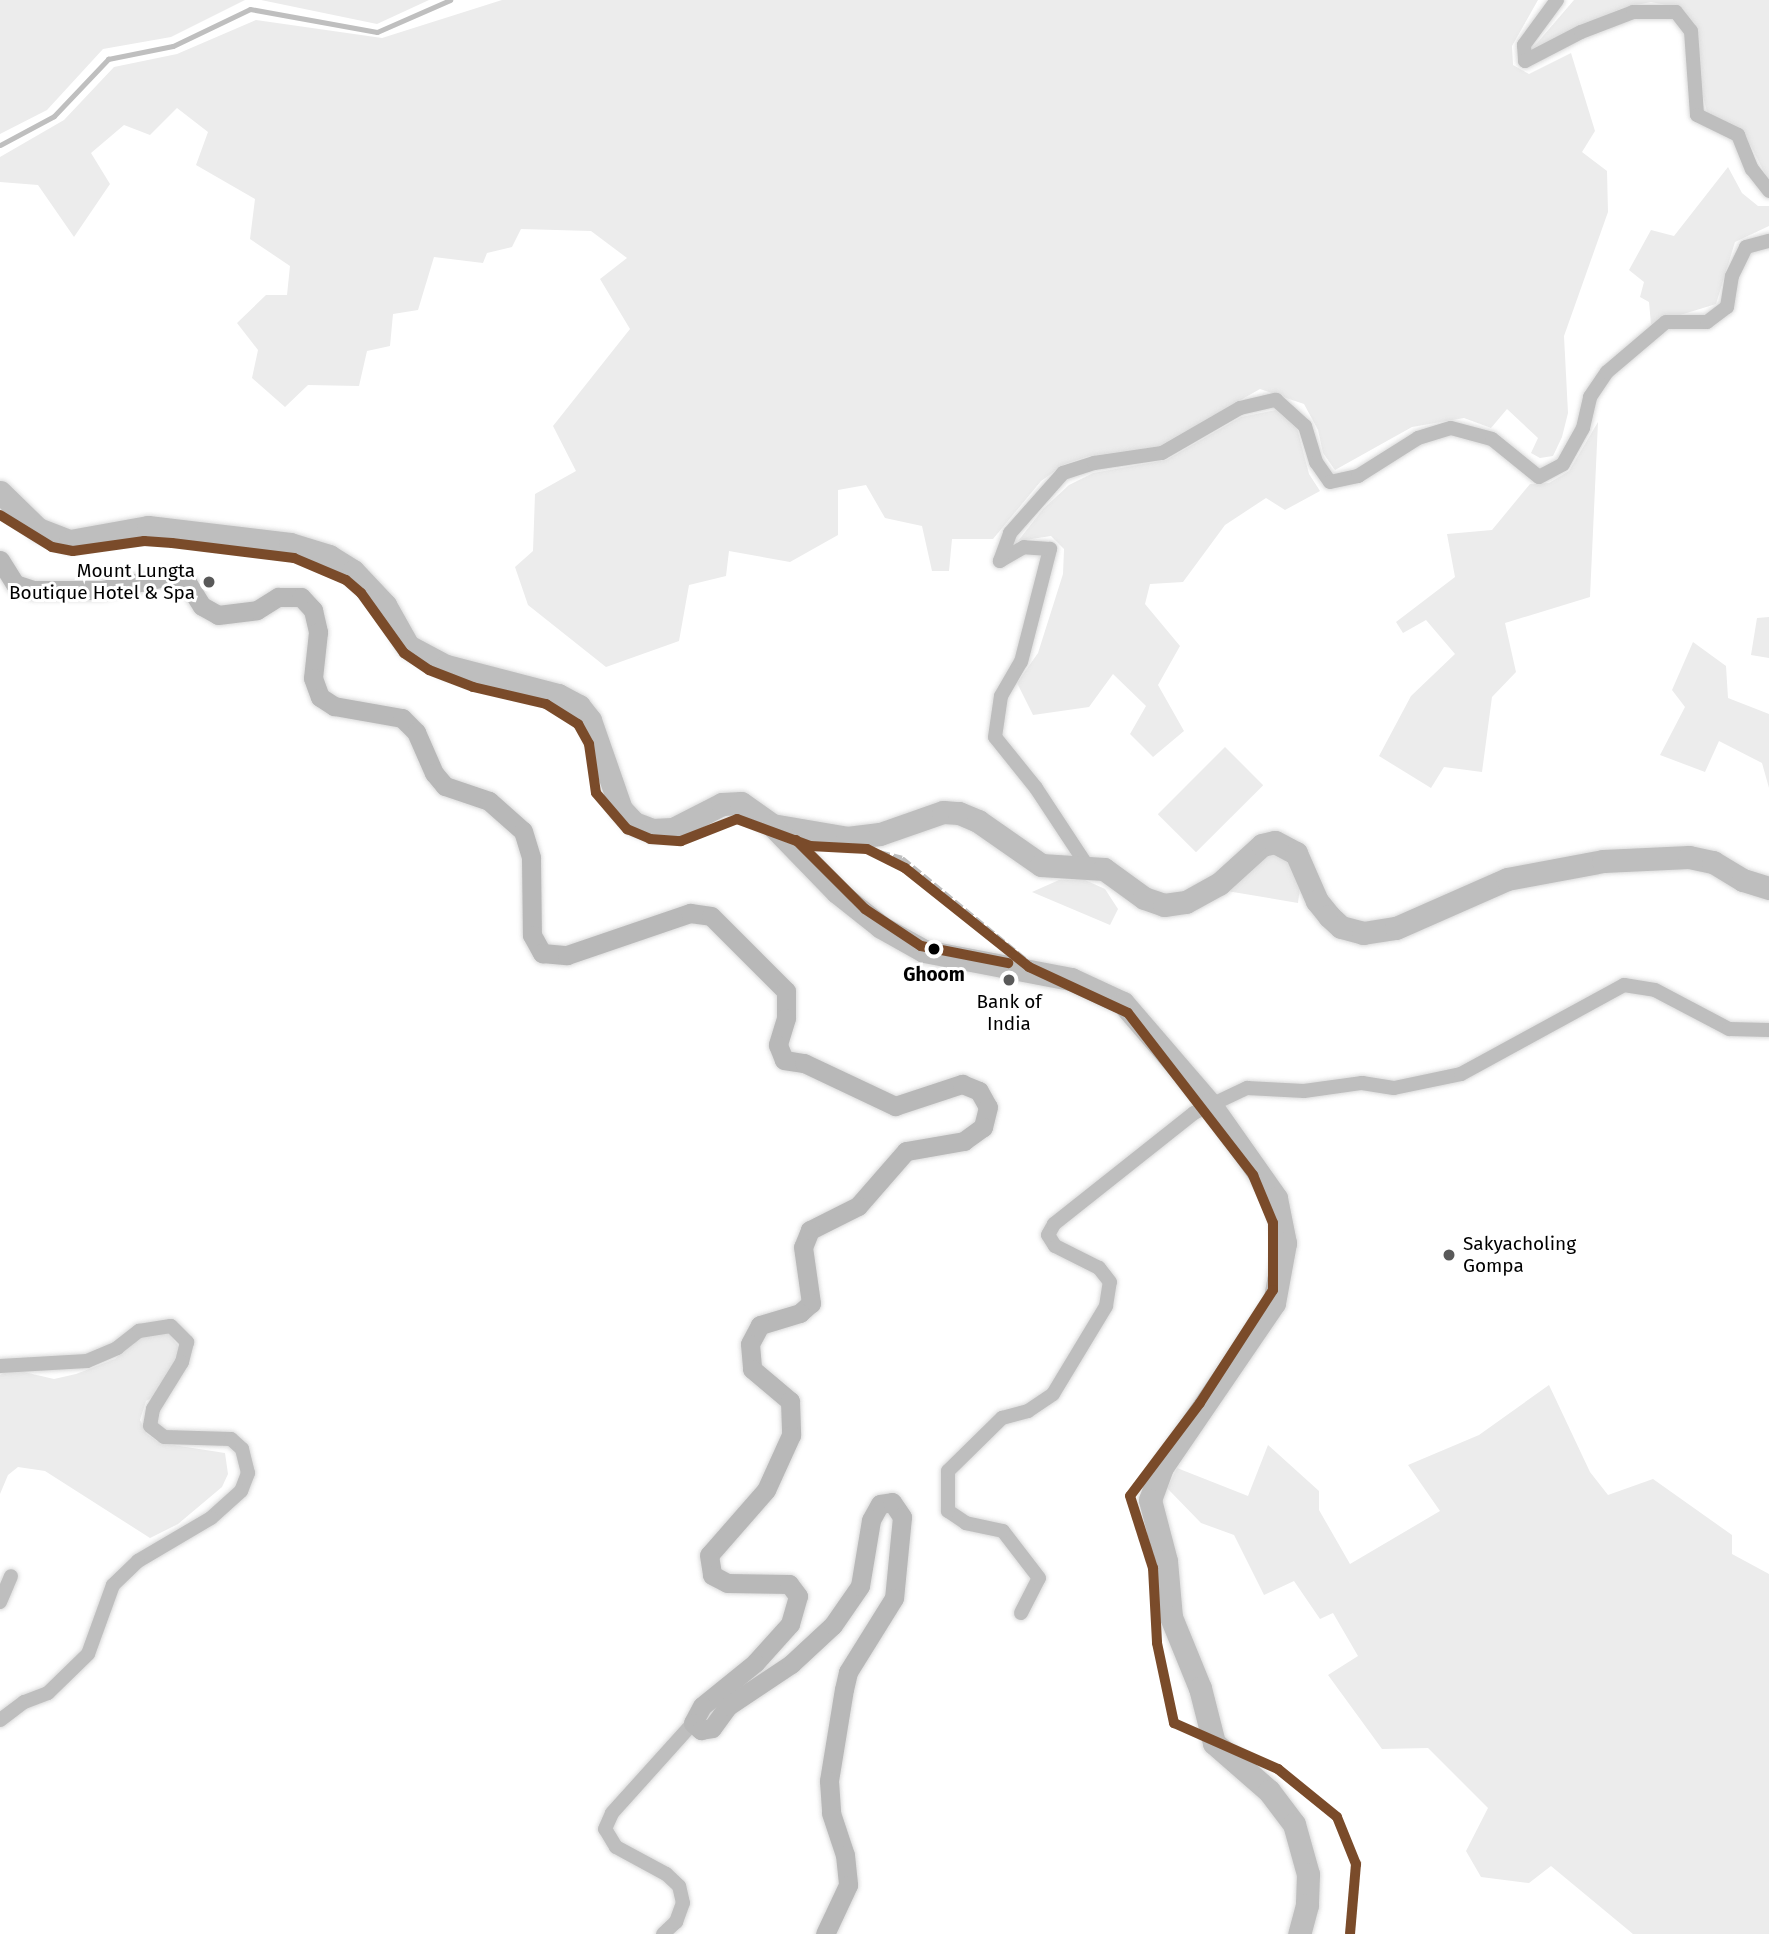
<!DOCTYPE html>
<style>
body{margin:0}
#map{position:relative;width:1769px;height:1934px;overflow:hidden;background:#fff;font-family:"Fira Sans",sans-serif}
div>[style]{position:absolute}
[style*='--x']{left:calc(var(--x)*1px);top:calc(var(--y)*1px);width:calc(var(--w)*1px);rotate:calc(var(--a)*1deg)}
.green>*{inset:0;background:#ececec;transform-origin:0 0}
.stream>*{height:5px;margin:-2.5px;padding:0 2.5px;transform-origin:2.5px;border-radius:2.5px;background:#bfbfbf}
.roads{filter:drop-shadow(0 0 2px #dbdbdb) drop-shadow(0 0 2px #dbdbdb)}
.minor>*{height:14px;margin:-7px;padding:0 7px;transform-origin:7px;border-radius:7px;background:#bebebe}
.secondary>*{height:19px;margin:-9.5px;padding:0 9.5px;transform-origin:9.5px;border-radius:9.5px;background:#b8b8b8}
.primary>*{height:23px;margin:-11.5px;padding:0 11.5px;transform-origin:11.5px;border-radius:11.5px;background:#bebebe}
.trunk>*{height:23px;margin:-11.5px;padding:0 11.5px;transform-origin:11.5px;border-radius:11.5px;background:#bebebe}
.rail>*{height:5px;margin-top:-2.5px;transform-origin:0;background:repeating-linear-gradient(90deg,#bebebe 0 10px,transparent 0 13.5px)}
.rail-1>*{height:10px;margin:-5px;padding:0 5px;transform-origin:5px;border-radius:5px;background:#7a4b2a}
.dots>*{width:19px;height:19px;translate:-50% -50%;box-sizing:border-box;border:4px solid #fff;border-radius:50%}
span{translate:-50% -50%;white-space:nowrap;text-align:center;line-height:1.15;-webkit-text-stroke:6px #fff;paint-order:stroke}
.poi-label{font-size:19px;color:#000}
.right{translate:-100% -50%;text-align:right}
.left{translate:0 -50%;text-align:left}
.stop-label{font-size:19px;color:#000;font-weight:700}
</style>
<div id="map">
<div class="green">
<div style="clip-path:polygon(0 0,245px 0,171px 37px,103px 49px,47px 110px,0 134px)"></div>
<div style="clip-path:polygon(261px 0,429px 0,377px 24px)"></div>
<div style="clip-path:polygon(502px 0,1538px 0,1512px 46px,1513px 65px,1529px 74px,1571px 53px,1595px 131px,1582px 152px,1607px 171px,1608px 212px,1564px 336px,1568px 413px,1562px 437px,1553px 456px,1540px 458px,1531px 453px,1538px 438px,1507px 409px,1491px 428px,1464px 418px,1412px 427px,1335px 470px,1323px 453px,1318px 430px,1304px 404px,1260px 389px,1158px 447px,1089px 456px,1065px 464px,1041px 481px,993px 539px,952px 539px,949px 571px,932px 571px,922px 526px,885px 518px,866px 485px,838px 490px,838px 535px,790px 562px,729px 551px,726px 576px,689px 585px,679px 641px,606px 667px,528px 605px,515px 567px,533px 551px,535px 494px,576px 471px,553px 426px,630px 329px,600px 279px,627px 258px,591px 231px,521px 229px,512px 247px,487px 253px,483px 263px,434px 257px,418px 310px,393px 314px,390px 346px,367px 351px,359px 386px,308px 385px,285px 407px,252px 378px,258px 350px,237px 323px,266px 295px,287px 295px,290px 266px,250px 239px,255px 199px,196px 165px,208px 132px,177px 108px,150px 135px,124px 125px,91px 153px,110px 184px,74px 237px,38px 185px,0 182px,0 157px,64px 120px,114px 67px,177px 54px,256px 20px,382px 38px)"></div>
<div style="clip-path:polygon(1574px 0,1769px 0,1769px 182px,1751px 146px,1730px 125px,1707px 112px,1700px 85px,1698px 29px,1681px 8px,1651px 2px,1622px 8px,1531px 50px)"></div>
<div style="clip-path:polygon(1728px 167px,1742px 193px,1758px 206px,1769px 206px,1769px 226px,1735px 242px,1716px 304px,1651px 324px,1649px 302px,1640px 297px,1644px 282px,1629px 270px,1651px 230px,1674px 236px)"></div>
<div style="clip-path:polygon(1276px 410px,1297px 428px,1309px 474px,1320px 491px,1285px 510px,1266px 498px,1225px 525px,1183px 582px,1150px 584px,1145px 604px,1180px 646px,1158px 685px,1184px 731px,1153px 757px,1130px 734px,1146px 706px,1113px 674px,1089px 707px,1033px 715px,1017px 683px,1038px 653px,1063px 574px,1064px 549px,1051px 536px,1018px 541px,1043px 509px,1069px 485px,1093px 473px,1166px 460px,1241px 417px)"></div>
<div style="clip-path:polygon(1598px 422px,1590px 597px,1505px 623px,1516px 672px,1492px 697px,1482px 772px,1444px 767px,1431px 788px,1379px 756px,1411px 696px,1455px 654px,1426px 620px,1403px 633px,1396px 622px,1455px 577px,1447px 534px,1492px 530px,1530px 484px,1549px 483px,1569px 471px)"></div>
<div style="clip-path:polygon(1769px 617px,1769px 658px,1751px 655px,1757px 618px)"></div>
<div style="clip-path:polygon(1693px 642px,1726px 666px,1728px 698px,1769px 714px,1769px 788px,1762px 763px,1719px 741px,1705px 772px,1660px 755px,1685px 707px,1672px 690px)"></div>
<div style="left:1225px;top:747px;width:54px;height:95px;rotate:45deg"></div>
<div style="clip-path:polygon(1267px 852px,1285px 856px,1301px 880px,1298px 903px,1221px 890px)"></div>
<div style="clip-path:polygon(1083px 879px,1105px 889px,1118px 909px,1110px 925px,1032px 892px,1059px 880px)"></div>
<div style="clip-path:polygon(168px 1332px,179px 1347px,175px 1364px,161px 1393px,146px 1401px,140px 1420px,147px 1434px,160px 1443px,225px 1453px,228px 1474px,222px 1487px,178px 1524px,150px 1538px,45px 1471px,18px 1467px,8px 1475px,0 1494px,0 1375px,11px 1369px,54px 1379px,76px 1374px,115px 1359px,140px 1336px)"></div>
<div style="clip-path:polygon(1549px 1385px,1590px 1472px,1608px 1495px,1653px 1479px,1732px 1535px,1732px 1554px,1769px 1574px,1769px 1934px,1633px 1934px,1551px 1866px,1529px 1883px,1481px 1877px,1466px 1851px,1488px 1808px,1428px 1748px,1382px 1749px,1328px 1675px,1358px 1656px,1333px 1613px,1320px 1619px,1294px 1581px,1264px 1595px,1234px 1535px,1201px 1523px,1167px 1488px,1177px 1468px,1248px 1496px,1268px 1445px,1319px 1491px,1319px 1510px,1350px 1564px,1440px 1511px,1408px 1465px,1479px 1435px)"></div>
</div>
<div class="stream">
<div style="--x:0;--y:145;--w:61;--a:-28.2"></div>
<div style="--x:54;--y:116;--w:79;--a:-46.5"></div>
<div style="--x:108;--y:59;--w:66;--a:-11.3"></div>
<div style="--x:173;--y:46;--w:85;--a:-25.7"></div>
<div style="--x:250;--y:9;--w:129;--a:10.3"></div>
<div style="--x:377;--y:32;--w:80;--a:-23.7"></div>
</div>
<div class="roads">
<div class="minor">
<div style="--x:1557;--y:0;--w:56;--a:126.3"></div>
<div style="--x:1524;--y:45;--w:16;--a:86"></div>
<div style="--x:1525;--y:61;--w:63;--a:-27.4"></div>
<div style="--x:1581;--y:32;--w:56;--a:-21"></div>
<div style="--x:1633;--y:12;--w:43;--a:0"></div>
<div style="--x:1676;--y:12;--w:24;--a:52"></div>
<div style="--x:1691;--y:31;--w:84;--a:85.9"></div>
<div style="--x:1697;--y:115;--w:46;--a:26"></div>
<div style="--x:1738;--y:135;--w:37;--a:68"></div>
<div style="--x:1752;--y:169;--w:28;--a:52"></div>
<div style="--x:1088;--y:867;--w:95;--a:-123.4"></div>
<div style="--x:1036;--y:788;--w:65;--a:-128.8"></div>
<div style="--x:995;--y:737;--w:41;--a:-81.7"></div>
<div style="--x:1001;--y:696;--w:39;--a:-60"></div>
<div style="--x:1021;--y:662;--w:117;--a:-75.6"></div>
<div style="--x:1050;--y:549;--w:26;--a:-176"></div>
<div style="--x:1024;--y:547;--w:28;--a:150"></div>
<div style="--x:1000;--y:561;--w:30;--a:-70"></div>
<div style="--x:1010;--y:533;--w:80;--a:-48.5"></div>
<div style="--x:1063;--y:473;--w:33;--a:-18"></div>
<div style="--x:1094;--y:463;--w:69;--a:-8.4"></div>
<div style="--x:1162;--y:453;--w:90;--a:-30"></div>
<div style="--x:1240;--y:408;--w:37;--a:-13"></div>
<div style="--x:1276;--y:400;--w:39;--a:42"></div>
<div style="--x:1305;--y:426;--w:38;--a:73"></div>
<div style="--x:1316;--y:462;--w:24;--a:55"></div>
<div style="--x:1330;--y:482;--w:29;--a:-12"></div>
<div style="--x:1358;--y:476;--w:71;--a:-32.3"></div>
<div style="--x:1418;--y:438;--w:34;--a:-17"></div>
<div style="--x:1451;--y:428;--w:42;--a:15"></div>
<div style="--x:1492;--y:439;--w:60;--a:39"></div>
<div style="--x:1539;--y:477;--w:27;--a:-28"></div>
<div style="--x:1563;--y:464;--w:41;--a:-60.9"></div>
<div style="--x:1583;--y:428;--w:32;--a:-77"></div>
<div style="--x:1590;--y:397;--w:30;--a:-56"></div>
<div style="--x:1607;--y:372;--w:77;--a:-40.3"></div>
<div style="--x:1666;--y:322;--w:41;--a:0"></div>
<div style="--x:1707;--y:322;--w:25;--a:-37"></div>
<div style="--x:1727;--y:307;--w:31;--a:-81"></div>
<div style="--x:1732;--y:276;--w:32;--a:-64"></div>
<div style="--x:1746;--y:247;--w:24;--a:-15"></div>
<div style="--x:0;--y:1366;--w:87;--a:-3.3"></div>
<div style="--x:87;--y:1361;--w:33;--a:-23"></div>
<div style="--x:117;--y:1348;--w:28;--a:-38"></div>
<div style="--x:139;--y:1331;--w:32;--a:-9"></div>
<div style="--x:171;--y:1326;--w:23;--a:45"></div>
<div style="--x:187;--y:1342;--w:21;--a:104"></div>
<div style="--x:182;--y:1362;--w:55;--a:121.7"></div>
<div style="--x:153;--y:1409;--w:17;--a:100"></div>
<div style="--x:150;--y:1426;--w:18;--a:38"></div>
<div style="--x:164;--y:1437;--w:67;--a:1.7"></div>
<div style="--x:231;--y:1439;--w:15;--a:42"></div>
<div style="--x:242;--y:1449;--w:25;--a:76"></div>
<div style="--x:248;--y:1473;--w:19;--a:111"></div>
<div style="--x:241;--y:1491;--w:40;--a:138"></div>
<div style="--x:211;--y:1518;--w:85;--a:149.5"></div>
<div style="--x:138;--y:1561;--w:35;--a:136"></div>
<div style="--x:113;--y:1585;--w:73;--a:109.9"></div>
<div style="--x:88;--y:1654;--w:56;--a:135.7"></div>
<div style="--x:48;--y:1693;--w:26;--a:159"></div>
<div style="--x:24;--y:1702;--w:30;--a:143"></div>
<div style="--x:0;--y:1602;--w:28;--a:-67"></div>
<div style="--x:1021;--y:1613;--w:39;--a:-63"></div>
<div style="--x:1039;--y:1578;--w:59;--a:-127.5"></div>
<div style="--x:1003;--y:1531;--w:38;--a:-168"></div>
<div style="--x:966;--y:1523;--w:22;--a:-146"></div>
<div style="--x:948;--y:1511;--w:40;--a:-90"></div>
<div style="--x:948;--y:1471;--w:76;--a:-44.5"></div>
<div style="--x:1002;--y:1418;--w:27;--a:-15"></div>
<div style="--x:1028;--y:1411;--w:30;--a:-34"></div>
<div style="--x:1053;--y:1394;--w:103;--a:-58.9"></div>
<div style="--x:1106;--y:1306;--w:24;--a:-81"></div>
<div style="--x:1110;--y:1282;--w:18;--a:-128"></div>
<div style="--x:1099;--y:1268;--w:49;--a:-153.4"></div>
<div style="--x:1055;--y:1246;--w:13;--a:-122"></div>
<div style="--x:1048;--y:1235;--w:13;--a:-61"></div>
<div style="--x:1054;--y:1224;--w:179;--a:-38.4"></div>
<div style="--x:1194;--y:1113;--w:59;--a:-25.3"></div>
<div style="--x:1247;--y:1088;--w:57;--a:3"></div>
<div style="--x:1304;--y:1091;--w:59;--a:-7.9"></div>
<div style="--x:1362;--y:1083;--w:32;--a:9"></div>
<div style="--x:1394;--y:1088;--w:68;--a:-11.8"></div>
<div style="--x:1461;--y:1074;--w:186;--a:-28.6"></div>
<div style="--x:1624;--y:985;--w:31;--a:9"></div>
<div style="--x:1655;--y:990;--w:84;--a:27.8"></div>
<div style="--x:1729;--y:1029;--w:40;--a:1.4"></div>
<div style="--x:663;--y:1934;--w:18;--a:-43"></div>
<div style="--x:676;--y:1922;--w:20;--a:-70"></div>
<div style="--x:683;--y:1903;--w:17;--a:-103"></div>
<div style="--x:679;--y:1886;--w:18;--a:-137"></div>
<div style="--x:666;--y:1874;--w:57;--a:-151.6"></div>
<div style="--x:616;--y:1847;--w:21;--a:-121"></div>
<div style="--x:605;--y:1829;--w:17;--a:-66"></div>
<div style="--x:612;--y:1813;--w:121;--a:-48"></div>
</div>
<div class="secondary">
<div style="--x:0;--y:560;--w:28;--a:58"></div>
<div style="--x:15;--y:584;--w:20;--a:18"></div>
<div style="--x:34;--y:590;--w:68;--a:0"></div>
<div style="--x:102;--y:590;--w:63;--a:-11.8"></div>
<div style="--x:164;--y:577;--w:25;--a:16"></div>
<div style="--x:188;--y:584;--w:26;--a:58"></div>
<div style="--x:202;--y:606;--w:18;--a:29"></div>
<div style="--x:218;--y:615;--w:39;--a:-7"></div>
<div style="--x:257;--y:610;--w:25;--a:-32"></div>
<div style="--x:278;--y:597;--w:23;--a:0"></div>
<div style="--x:301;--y:597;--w:18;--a:47"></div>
<div style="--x:313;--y:610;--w:23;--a:77"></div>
<div style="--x:318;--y:632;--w:46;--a:96.2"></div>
<div style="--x:313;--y:678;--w:20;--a:70"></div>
<div style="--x:320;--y:697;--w:17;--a:33"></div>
<div style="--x:334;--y:706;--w:69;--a:10"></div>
<div style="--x:402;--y:718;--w:20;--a:45"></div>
<div style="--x:416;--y:732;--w:45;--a:66.3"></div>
<div style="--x:434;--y:773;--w:17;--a:50"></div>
<div style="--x:445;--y:786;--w:46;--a:18.8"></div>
<div style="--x:489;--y:801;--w:45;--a:41.4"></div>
<div style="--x:523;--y:831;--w:28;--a:73"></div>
<div style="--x:531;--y:858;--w:77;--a:89.3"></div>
<div style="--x:532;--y:935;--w:21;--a:61"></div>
<div style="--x:542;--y:953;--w:25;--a:5"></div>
<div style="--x:567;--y:955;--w:130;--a:-18.9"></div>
<div style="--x:690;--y:913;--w:21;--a:8"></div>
<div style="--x:711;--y:916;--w:106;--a:45"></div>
<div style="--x:786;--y:991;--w:27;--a:90"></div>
<div style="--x:786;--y:1018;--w:28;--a:107"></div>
<div style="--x:778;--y:1045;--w:16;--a:68"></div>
<div style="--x:784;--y:1060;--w:20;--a:9"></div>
<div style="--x:804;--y:1063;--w:101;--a:25.3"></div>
<div style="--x:895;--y:1106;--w:71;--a:-18.2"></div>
<div style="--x:962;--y:1084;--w:18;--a:22"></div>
<div style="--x:979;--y:1091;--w:18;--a:61"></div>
<div style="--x:988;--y:1107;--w:21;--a:104"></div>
<div style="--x:983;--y:1127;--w:24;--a:144"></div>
<div style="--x:964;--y:1141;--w:59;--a:170.2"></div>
<div style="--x:906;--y:1151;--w:73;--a:131.1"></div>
<div style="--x:858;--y:1206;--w:54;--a:153.4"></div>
<div style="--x:810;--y:1230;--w:18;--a:112"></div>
<div style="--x:803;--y:1247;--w:57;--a:81.9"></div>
<div style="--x:811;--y:1303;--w:15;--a:138"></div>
<div style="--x:800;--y:1313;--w:42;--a:163.3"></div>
<div style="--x:760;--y:1325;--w:21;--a:118"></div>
<div style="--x:750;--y:1344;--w:25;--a:85"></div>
<div style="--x:752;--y:1369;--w:50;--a:40.1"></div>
<div style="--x:790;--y:1401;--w:34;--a:88"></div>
<div style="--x:791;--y:1435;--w:60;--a:114.4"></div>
<div style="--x:766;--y:1490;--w:86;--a:131.2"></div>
<div style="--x:709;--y:1555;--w:20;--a:81"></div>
<div style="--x:712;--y:1575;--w:17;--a:28"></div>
<div style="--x:727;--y:1583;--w:62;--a:0.9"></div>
<div style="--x:789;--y:1584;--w:15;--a:53"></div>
<div style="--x:798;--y:1596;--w:29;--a:106"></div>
<div style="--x:790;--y:1624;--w:52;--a:131.9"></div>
<div style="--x:755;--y:1663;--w:68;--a:140.9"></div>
<div style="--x:702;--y:1706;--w:19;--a:118"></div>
<div style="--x:693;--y:1723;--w:11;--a:41"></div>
<div style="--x:701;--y:1730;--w:11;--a:-10"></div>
<div style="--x:712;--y:1728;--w:27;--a:-54"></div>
<div style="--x:728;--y:1706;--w:76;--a:-33.7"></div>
<div style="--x:791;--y:1664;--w:57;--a:-42.9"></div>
<div style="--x:833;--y:1625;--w:47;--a:-55.3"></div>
<div style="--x:860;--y:1586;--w:67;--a:-80.5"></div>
<div style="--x:871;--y:1520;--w:18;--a:-61"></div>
<div style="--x:880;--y:1504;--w:12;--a:-9"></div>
<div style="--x:892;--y:1502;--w:18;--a:56"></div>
<div style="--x:902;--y:1517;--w:81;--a:95.6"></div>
<div style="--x:894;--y:1598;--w:87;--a:121.9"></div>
<div style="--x:848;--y:1672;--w:17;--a:103"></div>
<div style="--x:844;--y:1689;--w:93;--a:99.3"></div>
<div style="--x:829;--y:1781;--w:32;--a:86"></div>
<div style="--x:831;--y:1813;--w:44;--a:71.6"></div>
<div style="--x:845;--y:1855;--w:30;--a:84"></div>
<div style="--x:848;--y:1885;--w:54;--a:115.1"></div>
</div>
<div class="primary">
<div style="--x:772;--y:825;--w:76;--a:9.8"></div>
<div style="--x:847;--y:838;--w:33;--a:-7"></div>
<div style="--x:880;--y:834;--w:67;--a:-19.2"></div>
<div style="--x:943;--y:812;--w:16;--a:4"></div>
<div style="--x:959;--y:813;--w:21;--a:23"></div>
<div style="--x:978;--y:821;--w:77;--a:34.9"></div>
<div style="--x:1041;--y:865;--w:63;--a:3.6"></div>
<div style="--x:1104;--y:869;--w:49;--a:35.9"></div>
<div style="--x:1144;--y:898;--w:21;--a:19"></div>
<div style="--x:1164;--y:905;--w:22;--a:-8"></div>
<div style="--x:1186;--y:902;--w:38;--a:-29"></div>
<div style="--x:1219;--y:884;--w:58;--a:-42.2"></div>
<div style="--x:1262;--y:845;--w:13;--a:-13"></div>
<div style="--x:1275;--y:842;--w:24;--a:28"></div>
<div style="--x:1296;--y:853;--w:52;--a:66.4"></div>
<div style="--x:1317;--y:901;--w:19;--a:51"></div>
<div style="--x:1329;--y:916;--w:16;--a:43"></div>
<div style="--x:1341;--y:927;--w:23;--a:15"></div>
<div style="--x:1363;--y:933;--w:33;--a:-9"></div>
<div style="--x:1396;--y:928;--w:121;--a:-23.8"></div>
<div style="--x:1507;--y:879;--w:98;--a:-10.6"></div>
<div style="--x:1603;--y:861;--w:86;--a:-2.7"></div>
<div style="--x:1689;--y:857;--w:25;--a:12"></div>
<div style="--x:1713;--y:862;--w:35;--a:31"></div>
<div style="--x:1743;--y:880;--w:27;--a:17"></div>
</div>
<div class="trunk">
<div style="--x:0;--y:492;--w:53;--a:44.2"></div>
<div style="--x:38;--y:529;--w:34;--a:21"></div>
<div style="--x:70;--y:541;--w:79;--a:-10.2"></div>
<div style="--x:148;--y:527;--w:143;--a:6.8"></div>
<div style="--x:290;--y:544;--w:41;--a:17.1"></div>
<div style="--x:329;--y:556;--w:28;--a:32"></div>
<div style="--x:353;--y:571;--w:47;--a:46.7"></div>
<div style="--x:385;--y:605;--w:47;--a:60.7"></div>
<div style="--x:408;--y:646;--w:43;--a:27.8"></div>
<div style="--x:446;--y:666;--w:116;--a:14.5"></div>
<div style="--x:558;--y:695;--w:24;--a:28"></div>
<div style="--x:579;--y:706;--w:18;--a:52"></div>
<div style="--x:590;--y:720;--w:94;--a:70.8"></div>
<div style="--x:621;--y:809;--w:19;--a:47"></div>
<div style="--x:634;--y:823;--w:19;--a:21"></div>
<div style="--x:652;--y:830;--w:21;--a:-3"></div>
<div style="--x:673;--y:829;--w:55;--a:-27"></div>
<div style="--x:722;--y:804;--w:19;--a:-3"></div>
<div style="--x:741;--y:803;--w:38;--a:35"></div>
<div style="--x:772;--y:825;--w:93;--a:45.9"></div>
<div style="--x:837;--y:892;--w:56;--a:38.5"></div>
<div style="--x:881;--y:927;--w:49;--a:29.2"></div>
<div style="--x:924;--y:951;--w:150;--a:10.8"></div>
<div style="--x:1071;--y:979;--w:57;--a:24.8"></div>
<div style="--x:1123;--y:1003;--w:133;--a:49.3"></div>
<div style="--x:1210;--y:1104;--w:115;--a:54.9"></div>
<div style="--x:1276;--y:1198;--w:46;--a:78.7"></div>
<div style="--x:1285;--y:1243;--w:61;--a:100.4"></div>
<div style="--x:1274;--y:1303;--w:199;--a:124.3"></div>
<div style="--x:1162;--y:1467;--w:35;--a:110"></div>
<div style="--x:1150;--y:1500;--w:63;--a:75.3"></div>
<div style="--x:1166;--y:1561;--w:56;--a:84.9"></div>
<div style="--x:1171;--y:1617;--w:77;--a:67.8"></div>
<div style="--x:1200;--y:1688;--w:57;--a:75.7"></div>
<div style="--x:1214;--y:1743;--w:73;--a:41.1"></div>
<div style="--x:1269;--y:1791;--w:41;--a:52.9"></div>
<div style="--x:1294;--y:1824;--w:52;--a:74.4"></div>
<div style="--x:1308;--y:1874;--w:31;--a:92"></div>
<div style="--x:1307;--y:1905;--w:30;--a:105"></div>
</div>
</div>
<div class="rail">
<div style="--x:796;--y:840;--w:98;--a:45"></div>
<div style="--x:865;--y:909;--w:67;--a:33.5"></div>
<div style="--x:921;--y:946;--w:110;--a:11"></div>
<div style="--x:867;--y:849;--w:36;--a:14"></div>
<div style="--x:902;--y:858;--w:173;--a:39.4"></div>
</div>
<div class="rail-1">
<div style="--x:0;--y:515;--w:61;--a:31.6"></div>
<div style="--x:52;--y:547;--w:21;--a:11"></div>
<div style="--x:73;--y:551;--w:72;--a:-8"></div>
<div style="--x:144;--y:541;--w:28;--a:4"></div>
<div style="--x:172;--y:543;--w:123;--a:7"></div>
<div style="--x:294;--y:558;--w:56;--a:22.9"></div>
<div style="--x:346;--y:580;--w:20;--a:41"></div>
<div style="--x:361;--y:593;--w:74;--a:54.4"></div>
<div style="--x:404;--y:653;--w:30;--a:34"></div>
<div style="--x:429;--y:670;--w:47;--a:21.1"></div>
<div style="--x:473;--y:687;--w:75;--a:13.1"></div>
<div style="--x:546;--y:704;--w:38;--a:32"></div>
<div style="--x:578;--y:724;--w:23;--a:61"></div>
<div style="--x:589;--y:744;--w:49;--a:81.9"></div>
<div style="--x:596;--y:793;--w:48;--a:49.3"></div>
<div style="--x:627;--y:829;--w:25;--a:23"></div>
<div style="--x:650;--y:839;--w:31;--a:4"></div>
<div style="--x:681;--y:841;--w:60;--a:-21.4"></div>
<div style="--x:737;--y:819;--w:78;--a:20.3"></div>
<div style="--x:810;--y:846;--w:57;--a:3"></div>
<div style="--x:867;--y:849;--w:42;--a:26.6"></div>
<div style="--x:905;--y:868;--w:159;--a:38.6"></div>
<div style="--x:1029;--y:967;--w:109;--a:24.9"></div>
<div style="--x:1128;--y:1013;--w:205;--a:52.3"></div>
<div style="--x:1253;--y:1175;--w:52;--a:67.4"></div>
<div style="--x:1273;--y:1223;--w:67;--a:90"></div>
<div style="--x:1273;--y:1290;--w:135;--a:122.9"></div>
<div style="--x:1200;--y:1403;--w:116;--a:127"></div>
<div style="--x:1130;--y:1496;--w:76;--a:72.3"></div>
<div style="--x:1153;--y:1568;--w:75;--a:86.9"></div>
<div style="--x:1157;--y:1643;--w:82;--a:78"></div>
<div style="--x:1174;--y:1723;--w:114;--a:23.9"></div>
<div style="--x:1278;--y:1769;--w:76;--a:39.1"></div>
<div style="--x:1337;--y:1817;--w:51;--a:68"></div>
<div style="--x:1356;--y:1864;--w:70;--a:94.9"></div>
<div style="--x:796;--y:840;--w:98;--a:45"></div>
<div style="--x:865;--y:909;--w:67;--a:33.5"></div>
<div style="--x:921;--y:946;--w:89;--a:11.1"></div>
</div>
<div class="dots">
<div style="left:209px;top:582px;background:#595959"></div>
<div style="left:934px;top:949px;background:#000"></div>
<div style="left:1009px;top:980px;background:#595959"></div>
<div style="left:1449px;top:1255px;background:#595959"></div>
</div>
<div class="poi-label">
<span class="right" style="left:195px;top:582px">Mount Lungta<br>Boutique Hotel &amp; Spa</span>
<span style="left:1009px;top:1013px">Bank of<br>India</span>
<span class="left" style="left:1463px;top:1255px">Sakyacholing<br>Gompa</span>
</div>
<div class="stop-label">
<span style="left:934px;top:975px">Ghoom</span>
</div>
</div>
